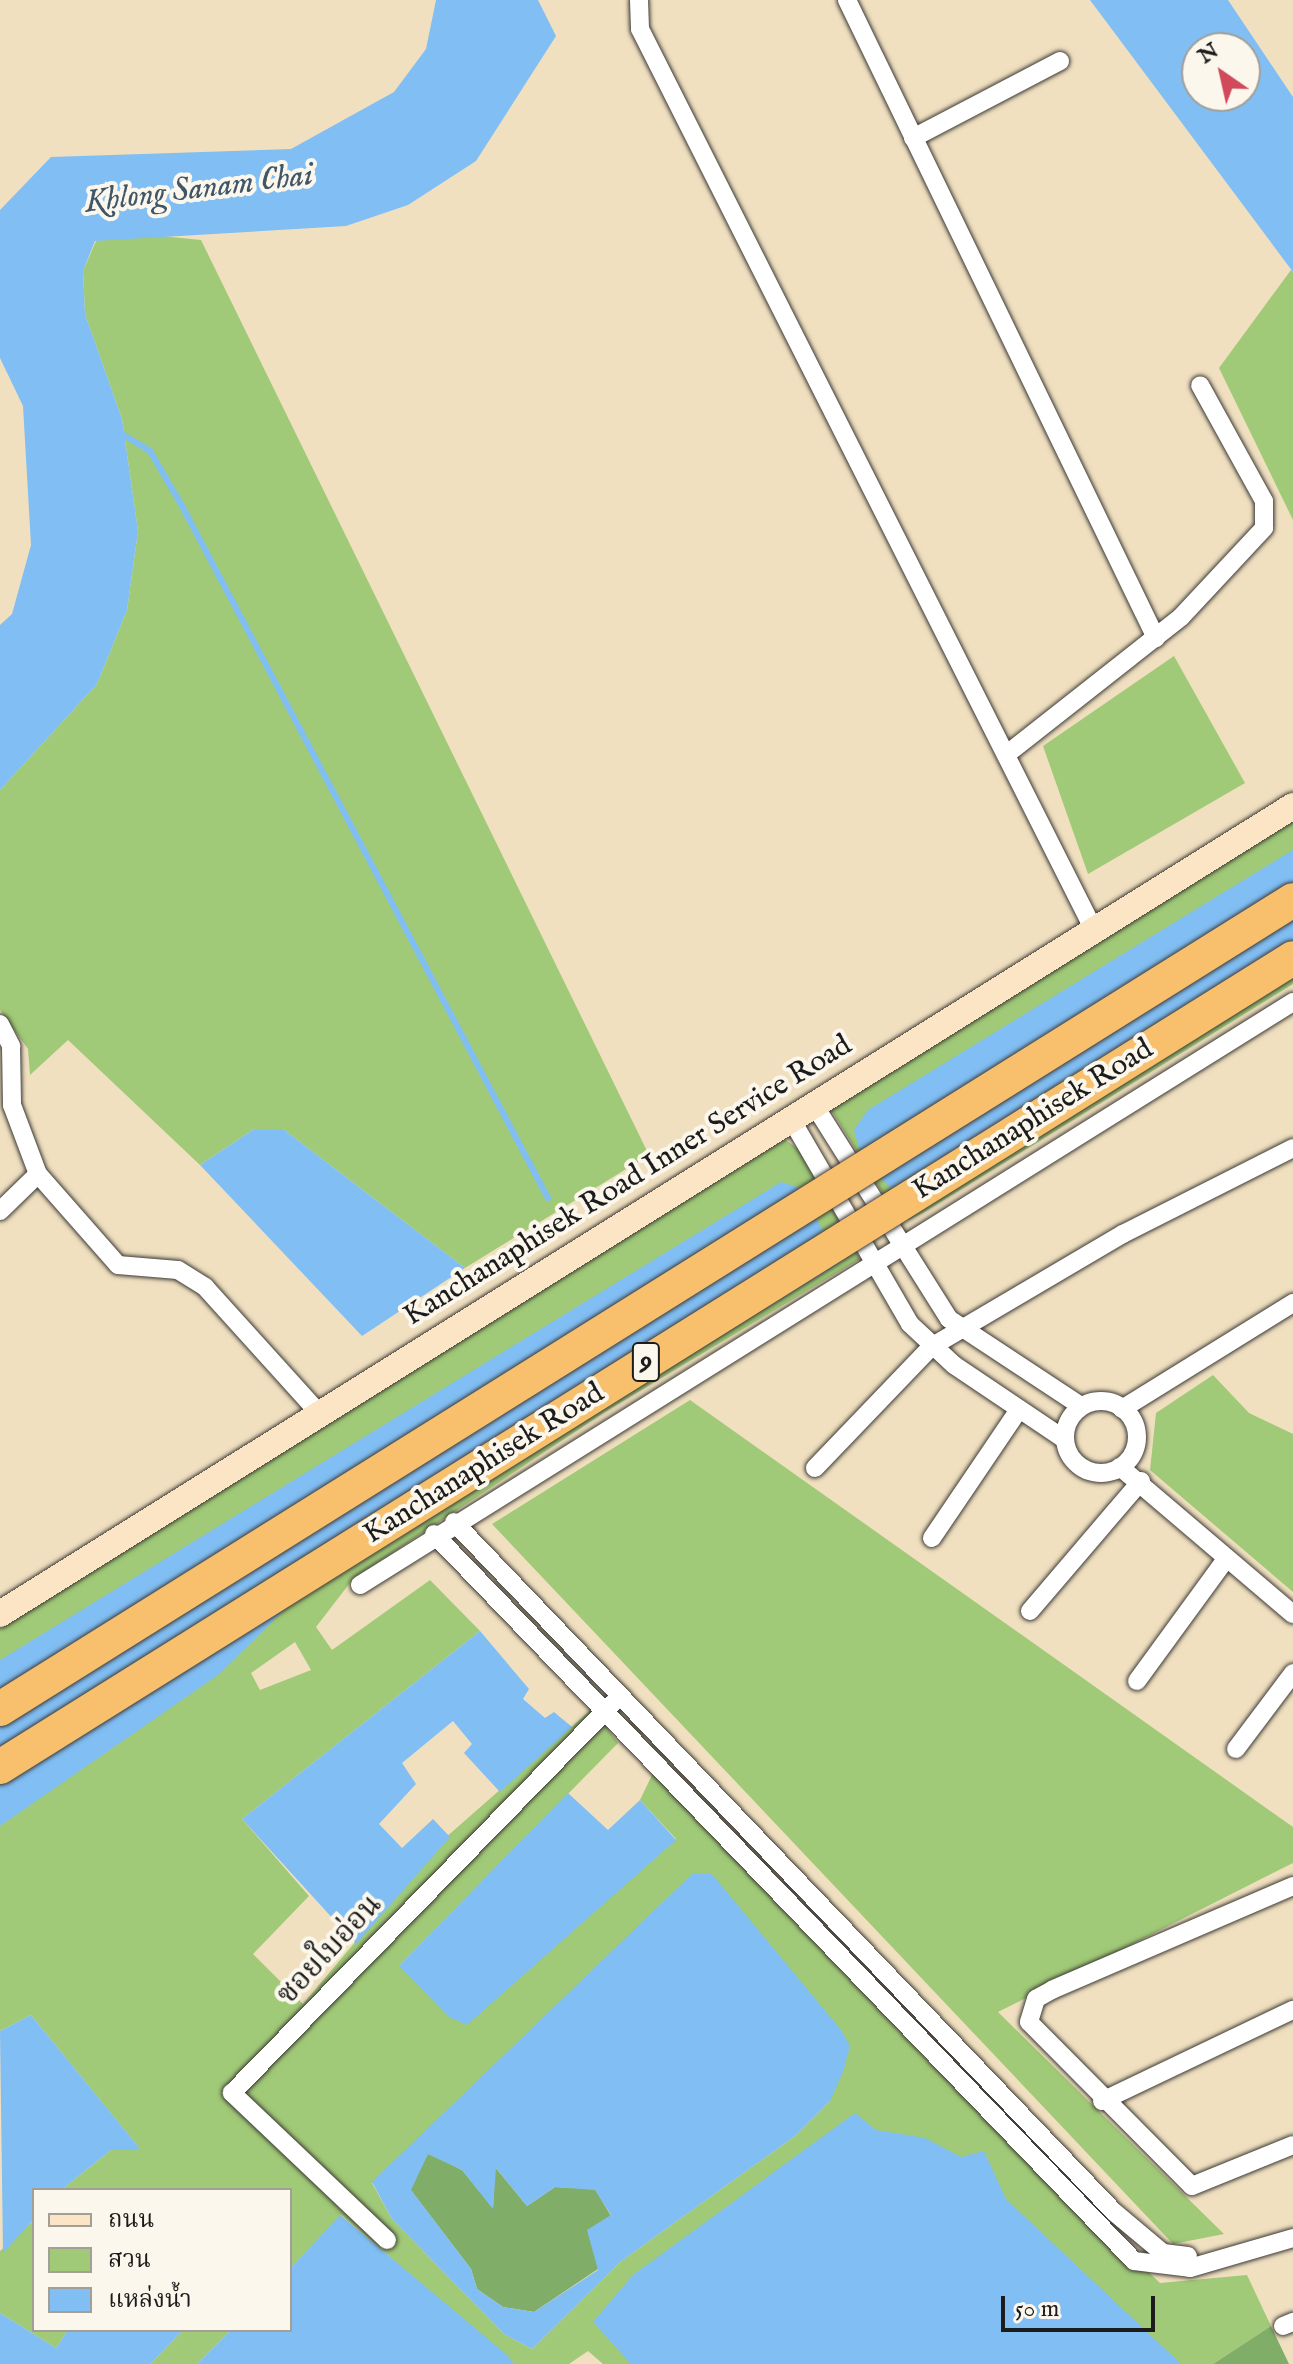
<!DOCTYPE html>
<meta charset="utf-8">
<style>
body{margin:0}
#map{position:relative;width:1293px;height:2364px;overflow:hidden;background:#f0e0c0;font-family:"IM FELL English","Noto Serif Thai",serif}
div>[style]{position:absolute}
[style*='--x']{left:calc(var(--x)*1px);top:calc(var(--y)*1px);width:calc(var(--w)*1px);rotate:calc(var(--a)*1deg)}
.green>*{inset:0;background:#a0ca77}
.forest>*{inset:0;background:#80ae68}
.water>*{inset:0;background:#80bef4}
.stream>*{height:6px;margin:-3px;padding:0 3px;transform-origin:3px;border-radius:3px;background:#80bef4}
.roads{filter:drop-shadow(0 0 2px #3c3935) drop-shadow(0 0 2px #3c3935)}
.street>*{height:18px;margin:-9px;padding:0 9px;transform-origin:9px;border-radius:9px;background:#fff}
.street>.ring{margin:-9px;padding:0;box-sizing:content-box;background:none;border:18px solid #fff;border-radius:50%}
.secondary>*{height:26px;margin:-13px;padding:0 13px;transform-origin:13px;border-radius:13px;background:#fce5c4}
.bridges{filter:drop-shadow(0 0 2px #3c3935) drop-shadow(0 0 2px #3c3935)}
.highway-bridge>*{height:34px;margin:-17px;padding:0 17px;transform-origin:17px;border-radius:17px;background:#f8bf6c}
span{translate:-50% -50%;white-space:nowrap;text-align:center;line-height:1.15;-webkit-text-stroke:8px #fbf7ec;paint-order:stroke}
.shield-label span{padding:2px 6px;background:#fbf7ec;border:2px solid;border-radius:6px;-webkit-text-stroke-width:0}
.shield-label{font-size:28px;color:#1c1c1c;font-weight:700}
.street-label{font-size:30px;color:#1c1c1c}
.water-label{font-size:32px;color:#3f5568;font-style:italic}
.legend{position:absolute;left:32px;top:2188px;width:260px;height:144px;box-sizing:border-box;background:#fbf7ec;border:2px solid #a29f99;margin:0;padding:10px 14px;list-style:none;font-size:24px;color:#1c1c1c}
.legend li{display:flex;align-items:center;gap:16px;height:40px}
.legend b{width:40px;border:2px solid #a29f99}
.north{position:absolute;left:1181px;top:32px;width:80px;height:80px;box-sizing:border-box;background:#fbf7ec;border:2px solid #a29f99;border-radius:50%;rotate:326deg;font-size:22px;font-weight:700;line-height:32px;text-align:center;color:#1c1c1c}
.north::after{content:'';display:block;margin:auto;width:28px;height:36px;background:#d1495b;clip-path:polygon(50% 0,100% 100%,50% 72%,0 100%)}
.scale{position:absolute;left:1001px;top:2296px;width:154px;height:36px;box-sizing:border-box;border:4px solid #1c1c1c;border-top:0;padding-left:10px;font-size:24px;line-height:28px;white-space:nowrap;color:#1c1c1c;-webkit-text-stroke:6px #fbf7ec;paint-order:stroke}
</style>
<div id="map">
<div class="green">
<div style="clip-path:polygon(142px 234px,201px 240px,649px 1155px,465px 1268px,283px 1129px,254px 1129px,200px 1165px,68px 1040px,30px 1075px,28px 1049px,0 1010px,0 790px,97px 684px,127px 610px,138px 531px,122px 419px,85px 314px,83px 271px,96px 241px)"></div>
<div style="clip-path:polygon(1291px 270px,1293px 272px,1293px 520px,1219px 368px)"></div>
<div style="clip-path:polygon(1174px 656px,1245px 783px,1088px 874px,1043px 746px)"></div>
<div style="clip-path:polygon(1293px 821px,1293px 984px,923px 1213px,909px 1220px,884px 1195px,830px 1108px)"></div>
<div style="clip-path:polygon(evenodd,784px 1139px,800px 1150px,860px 1259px,605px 1412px,353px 1579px,316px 1627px,332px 1650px,430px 1580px,480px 1631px,242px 1819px,309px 1896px,253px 1954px,303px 2004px,436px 1846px,593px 1708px,618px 1743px,399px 1966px,676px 1839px,640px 1800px,653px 1773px,938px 2071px,1160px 2283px,1247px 2275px,1271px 2326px,1213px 2364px,603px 2364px,588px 2351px,569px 2364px,514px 2364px,341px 2215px,290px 2269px,290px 2190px,61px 2190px,111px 2150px,140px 2149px,31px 2015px,0 2031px,0 1627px,784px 1139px,295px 1642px,311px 1670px,260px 1690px,251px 1673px,295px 1642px,784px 1139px,830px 2101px,795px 2136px,620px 2262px,532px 2349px,504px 2334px,392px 2219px,372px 2183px,830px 2101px)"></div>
<div style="clip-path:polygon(1213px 1375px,1249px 1413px,1293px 1434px,1293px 1592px,1150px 1470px,1156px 1413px)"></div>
<div style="clip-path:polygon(690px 1400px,1293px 1827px,1293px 1863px,998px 2012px,1224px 2234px,1173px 2244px,492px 1524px)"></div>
<div style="clip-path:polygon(34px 2220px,34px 2330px,68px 2330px,56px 2348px,0 2313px,0 2251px)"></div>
<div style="clip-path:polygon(183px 2330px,231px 2330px,197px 2364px,150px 2364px)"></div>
</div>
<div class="forest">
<div style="clip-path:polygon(428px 2154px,462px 2170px,493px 2208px,495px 2167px,527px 2206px,555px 2187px,595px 2189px,611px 2216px,598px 2269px,534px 2312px,503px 2307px,477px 2289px,471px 2269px,410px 2189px)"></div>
<div style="clip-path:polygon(1271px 2326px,1289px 2364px,1213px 2364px)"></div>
</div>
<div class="water">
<div style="clip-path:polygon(436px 0,538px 0,556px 36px,476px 161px,408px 205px,346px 226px,95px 241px,83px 271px,85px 314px,122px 419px,138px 531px,127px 610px,97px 684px,0 790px,0 625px,12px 614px,31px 545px,23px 406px,0 358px,0 210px,51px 157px,291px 149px,394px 92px,426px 49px)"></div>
<div style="clip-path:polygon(evenodd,1090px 0,1228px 0,1293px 97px,1293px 272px,1090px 0,1197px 48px,1245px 48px,1245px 96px,1197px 96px,1197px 48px)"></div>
<div style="clip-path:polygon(1293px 850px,1293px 974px,926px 1200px,888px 1186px,860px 1151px,854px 1130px,868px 1110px)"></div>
<div style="clip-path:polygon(254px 1129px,283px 1129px,465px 1268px,362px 1336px,200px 1165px)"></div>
<div style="clip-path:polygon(781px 1182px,800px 1188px,840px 1263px,309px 1586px,218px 1675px,0 1826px,0 1660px)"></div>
<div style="clip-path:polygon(480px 1631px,529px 1689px,523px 1699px,545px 1718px,554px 1712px,572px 1727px,500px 1792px,464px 1753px,472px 1744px,453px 1721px,402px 1763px,416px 1784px,379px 1824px,402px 1848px,433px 1819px,450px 1837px,356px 1944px,242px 1819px)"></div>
<div style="clip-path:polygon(568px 1793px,608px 1830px,640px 1800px,676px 1840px,467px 2025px,449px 2017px,399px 1966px)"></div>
<div style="clip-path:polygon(evenodd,693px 1873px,711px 1873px,841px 2030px,850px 2046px,843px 2072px,830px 2101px,795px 2136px,620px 2262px,532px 2349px,504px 2334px,392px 2219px,372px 2182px,693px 1873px,428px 2154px,462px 2170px,493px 2209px,496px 2168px,527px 2206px,555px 2187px,595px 2190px,611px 2215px,587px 2230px,598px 2270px,534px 2312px,503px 2307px,477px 2289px,471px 2269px,411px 2190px,428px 2154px)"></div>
<div style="clip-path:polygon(31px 2015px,141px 2150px,111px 2150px,61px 2190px,34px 2190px,34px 2219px,3px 2253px,0 2031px)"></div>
<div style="clip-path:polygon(855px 2113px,876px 2130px,925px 2138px,961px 2157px,984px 2151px,1006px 2199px,1181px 2364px,631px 2364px,593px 2322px,633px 2275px)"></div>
<div style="clip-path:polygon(340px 2215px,507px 2355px,514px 2364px,197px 2364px,231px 2330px,290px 2330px,290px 2269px)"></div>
<div style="clip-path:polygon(0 2313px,56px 2348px,68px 2330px,183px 2330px,150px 2364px,0 2364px)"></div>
</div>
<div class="stream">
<div style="--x:117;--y:431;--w:39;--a:31"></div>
<div style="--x:150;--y:451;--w:64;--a:59.8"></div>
<div style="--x:182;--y:506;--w:783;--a:62.13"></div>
</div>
<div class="roads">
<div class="street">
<div style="--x:639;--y:0;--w:29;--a:88"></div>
<div style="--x:640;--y:29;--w:1009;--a:63.26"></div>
<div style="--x:847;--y:0;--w:709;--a:64.16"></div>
<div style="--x:913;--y:138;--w:166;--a:-27.6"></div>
<div style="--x:1007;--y:754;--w:221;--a:-38.2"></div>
<div style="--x:1181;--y:617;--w:122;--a:-47"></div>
<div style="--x:1264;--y:528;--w:27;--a:-90"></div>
<div style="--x:1264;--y:501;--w:132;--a:-118.9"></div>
<div style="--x:0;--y:1024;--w:25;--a:63"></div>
<div style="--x:11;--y:1046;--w:59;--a:89"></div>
<div style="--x:12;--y:1105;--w:74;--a:69.4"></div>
<div style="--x:38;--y:1174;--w:121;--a:48.7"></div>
<div style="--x:118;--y:1265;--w:60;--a:4.8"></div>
<div style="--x:178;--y:1270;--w:32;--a:32"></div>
<div style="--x:205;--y:1287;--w:170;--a:47.9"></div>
<div style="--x:813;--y:1103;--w:255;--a:57.8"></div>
<div style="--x:949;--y:1319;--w:158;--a:33.4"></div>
<div style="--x:790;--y:1117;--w:239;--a:59.9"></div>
<div style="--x:910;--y:1324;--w:60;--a:43"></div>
<div style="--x:954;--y:1365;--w:133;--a:33.9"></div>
<div style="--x:0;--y:1211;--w:53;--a:-44.2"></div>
<div class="ring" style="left:1065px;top:1401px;width:54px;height:54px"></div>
<div style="--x:1122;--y:1409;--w:201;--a:-31.8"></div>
<div style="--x:1120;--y:1467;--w:227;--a:40.4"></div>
<div style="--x:815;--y:1468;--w:168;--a:-46.2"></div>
<div style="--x:931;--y:1347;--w:223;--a:-30.5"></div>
<div style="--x:1123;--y:1234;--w:191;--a:-26.8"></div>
<div style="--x:454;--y:1522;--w:955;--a:46.27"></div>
<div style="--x:1114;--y:2212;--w:64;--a:39.9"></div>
<div style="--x:1163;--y:2253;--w:25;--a:7"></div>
<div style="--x:434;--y:1534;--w:1009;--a:46.08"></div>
<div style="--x:1134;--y:2261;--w:56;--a:7.1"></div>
<div style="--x:1190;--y:2268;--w:107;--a:-16.2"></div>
<div style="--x:932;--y:1538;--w:153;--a:-55.9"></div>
<div style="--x:360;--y:1585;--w:1100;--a:-32"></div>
<div style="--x:1030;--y:1611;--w:171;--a:-49.5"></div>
<div style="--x:1137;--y:1681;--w:151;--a:-53.9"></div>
<div style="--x:1236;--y:1749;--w:95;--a:-53.1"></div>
<div style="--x:1293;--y:1886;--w:262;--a:156.7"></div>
<div style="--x:1052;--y:1990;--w:18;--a:151"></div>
<div style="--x:1036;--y:1999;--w:24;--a:107"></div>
<div style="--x:1029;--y:2022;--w:231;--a:45.2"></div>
<div style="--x:1192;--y:2186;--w:109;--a:-22.1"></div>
<div style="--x:1102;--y:2101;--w:212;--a:-25.5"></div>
<div style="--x:387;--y:2240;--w:214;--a:-136.5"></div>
<div style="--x:232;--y:2093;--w:545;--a:-45.67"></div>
<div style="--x:1283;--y:2326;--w:11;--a:-22"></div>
</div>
<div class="secondary">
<div style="--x:0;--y:1614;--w:1525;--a:-32"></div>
</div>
</div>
<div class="bridges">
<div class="highway-bridge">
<div style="--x:0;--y:1709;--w:1525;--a:-32.03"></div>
<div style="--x:0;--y:1767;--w:1525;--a:-32.03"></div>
</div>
</div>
<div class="shield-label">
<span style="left:646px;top:1362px">9</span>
</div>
<div class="street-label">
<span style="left:1033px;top:1120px;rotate:-32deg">Kanchanaphisek Road</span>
<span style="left:628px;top:1181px;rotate:-32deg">Kanchanaphisek Road Inner Service Road</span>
<span style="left:484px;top:1464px;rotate:-32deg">Kanchanaphisek Road</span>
<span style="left:330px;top:1950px;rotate:-47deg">ซอยใบอ่อน</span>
</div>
<div class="water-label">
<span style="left:199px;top:190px;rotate:-7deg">Khlong Sanam Chai</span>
</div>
<ul class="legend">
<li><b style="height:10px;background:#fce5c4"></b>ถนน</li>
<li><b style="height:22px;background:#a0ca77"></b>สวน</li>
<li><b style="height:22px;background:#80bef4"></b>แหล่งน้ำ</li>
</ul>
<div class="north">N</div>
<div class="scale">50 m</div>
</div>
